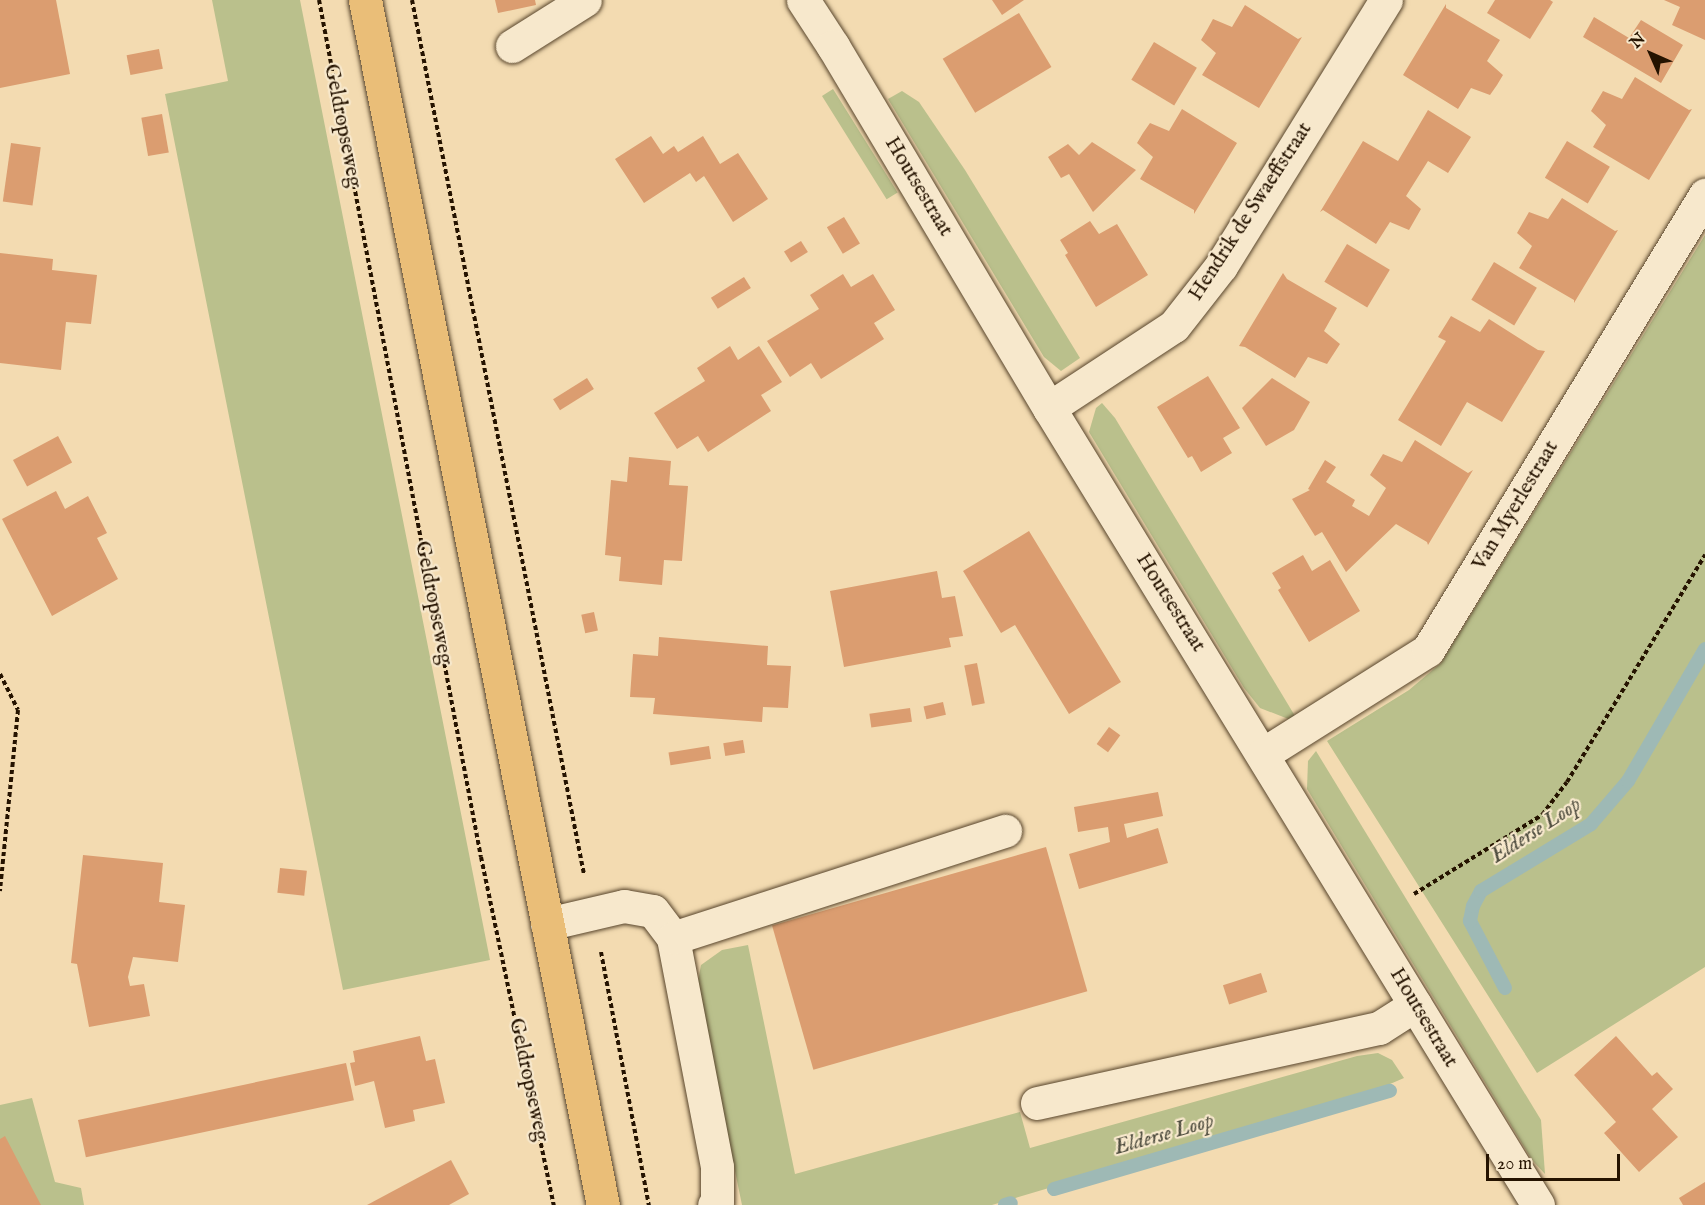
<!DOCTYPE html>
<style>
body{margin:0}
#map{position:relative;width:1705px;height:1205px;overflow:hidden;background:#f3dbb1;font-family:"IM FELL English",serif}
div>[style]{position:absolute}
[style*='--x']{left:calc(var(--x)*1px);top:calc(var(--y)*1px);width:calc(var(--w)*1px);rotate:calc(var(--a)*1deg)}
.green>*{inset:0;background:#bac08c;transform-origin:0 0}
.stream>*{height:14px;margin:-7px;padding:0 7px;transform-origin:7px;border-radius:7px;background:#9eb9b5}
.building>*{inset:0;background:#db9d70;transform-origin:0 0}
.path>*{height:4px;margin-top:-2px;transform-origin:0;background:repeating-linear-gradient(90deg,#251300 0 4.5px,transparent 0 7.5px)}
.roads{filter:drop-shadow(0 0 2px #58452c) drop-shadow(0 0 2px #58452c)}
.minor>*{height:33px;margin:-16.5px;padding:0 16.5px;transform-origin:16.5px;border-radius:16.5px;background:#f7e8cc}
.major>*{height:33px;margin:-16.5px;padding:0 16.5px;transform-origin:16.5px;border-radius:16.5px;background:#eabe78}
span{translate:-50% -50%;white-space:nowrap;text-align:center;line-height:1.15;-webkit-text-stroke:4.5px #f7e8cc;paint-order:stroke}
.street-label{font-size:21px;color:#251300}
.water-label{font-size:22px;color:#4f4d3f;font-style:italic}
.north{position:absolute;left:1621px;top:24px;width:60px;height:60px;-webkit-text-stroke:4px #f7e8cc;paint-order:stroke;rotate:315deg;font-size:16px;font-weight:700;line-height:24px;text-align:center;color:#251300}
.north::after{content:'';display:block;margin:auto;width:21px;height:27px;background:#251300;clip-path:polygon(50% 0,100% 100%,50% 72%,0 100%)}
.scale{position:absolute;left:1486px;top:1154px;width:134px;height:27px;box-sizing:border-box;border:3px solid #251300;border-top:0;padding-left:8px;font-size:18px;line-height:21px;white-space:nowrap;color:#251300;-webkit-text-stroke:4px #f7e8cc;paint-order:stroke}
</style>
<div id="map">
<div class="green">
<div style="clip-path:polygon(212px 0,300px 0,490px 960px,343px 990px,165px 94px,228px 81px)"></div>
<div style="left:833px;top:89px;width:122px;height:13px;rotate:58deg"></div>
<div style="clip-path:polygon(902px 91px,919px 102px,965px 170px,1080px 358px,1061px 371px,1044px 357px,888px 99px)"></div>
<div style="clip-path:polygon(1705px 235px,1705px 967px,1537px 1073px,1327px 741px,1409px 690px,1441px 663px)"></div>
<div style="clip-path:polygon(1102px 403px,1115px 418px,1295px 716px,1291px 720px,1260px 708px,1244px 688px,1089px 432px,1096px 408px)"></div>
<div style="clip-path:polygon(1316px 751px,1541px 1120px,1545px 1174px,1532px 1160px,1307px 789px,1308px 761px)"></div>
<div style="clip-path:polygon(748px 945px,795px 1174px,1020px 1112px,1030px 1148px,1357px 1056px,1378px 1053px,1392px 1060px,1404px 1078px,1369px 1093px,992px 1205px,742px 1205px,697px 987px,701px 965px,722px 950px)"></div>
<div style="clip-path:polygon(32px 1098px,55px 1182px,81px 1188px,84px 1205px,0 1205px,0 1105px)"></div>
</div>
<div class="stream">
<div style="--x:1505;--y:988;--w:76;--a:-117.6"></div>
<div style="--x:1470;--y:921;--w:15;--a:-79"></div>
<div style="--x:1473;--y:906;--w:17;--a:-62"></div>
<div style="--x:1481;--y:891;--w:129;--a:-31.3"></div>
<div style="--x:1591;--y:824;--w:57;--a:-49.3"></div>
<div style="--x:1628;--y:781;--w:153;--a:-59.7"></div>
<div style="--x:1054;--y:1189;--w:350;--a:-16.3"></div>
<div style="--x:1005;--y:1205;--w:6;--a:-18"></div>
</div>
<div class="building">
<div style="clip-path:polygon(0 0,56px 0,70px 74px,0 88px)"></div>
<div style="clip-path:polygon(495px 0,535px 0,536px 5px,498px 13px)"></div>
<div style="clip-path:polygon(992px 0,1024px 0,1002px 15px)"></div>
<div style="clip-path:polygon(1495px 0,1550px 0,1553px 2px,1530px 39px,1487px 13px)"></div>
<div style="clip-path:polygon(1664px 0,1705px 0,1705px 40px,1672px 25px,1680px 7px)"></div>
<div style="clip-path:polygon(1446px 4px,1446px 8px,1500px 40px,1487px 61px,1503px 75px,1497px 85px,1490px 95px,1471px 88px,1458px 109px,1403px 75px)"></div>
<div style="clip-path:polygon(1245px 5px,1298px 39px,1302px 37px,1259px 108px,1202px 75px,1216px 53px,1201px 40px,1207px 30px,1213px 19px,1232px 27px)"></div>
<div style="left:1019px;top:13px;width:63px;height:89px;rotate:59deg"></div>
<div style="clip-path:polygon(1594px 17px,1629px 38px,1641px 20px,1683px 45px,1661px 83px,1583px 37px)"></div>
<div style="left:1154px;top:42px;width:50px;height:44px;rotate:31deg"></div>
<div style="left:159px;top:49px;width:20px;height:33px;rotate:79deg"></div>
<div style="clip-path:polygon(1635px 77px,1689px 110px,1692px 109px,1649px 180px,1593px 147px,1606px 125px,1591px 111px,1603px 91px,1622px 99px)"></div>
<div style="clip-path:polygon(1182px 109px,1237px 143px,1194px 214px,1194px 210px,1140px 179px,1153px 157px,1137px 143px,1143px 133px,1150px 123px,1169px 131px)"></div>
<div style="clip-path:polygon(1428px 110px,1471px 137px,1448px 173px,1428px 161px,1406px 196px,1421px 209px,1409px 230px,1390px 222px,1376px 244px,1323px 210px,1320px 212px,1363px 141px,1398px 161px)"></div>
<div style="left:162px;top:114px;width:39px;height:21px;rotate:80deg"></div>
<div style="clip-path:polygon(651px 136px,663px 154px,674px 146px,678px 152px,703px 136px,720px 164px,738px 153px,768px 199px,733px 222px,704px 176px,696px 182px,690px 173px,644px 203px,615px 159px)"></div>
<div style="left:1567px;top:141px;width:50px;height:43px;rotate:31deg"></div>
<div style="clip-path:polygon(1092px 142px,1136px 170px,1093px 212px,1069px 174px,1061px 178px,1048px 157px,1068px 144px,1079px 155px)"></div>
<div style="left:11px;top:143px;width:30px;height:59px;rotate:8deg"></div>
<div style="clip-path:polygon(1562px 198px,1615px 231px,1618px 230px,1574px 303px,1574px 300px,1519px 268px,1532px 246px,1517px 233px,1529px 212px,1548px 219px)"></div>
<div style="left:844px;top:217px;width:31px;height:20px;rotate:59deg"></div>
<div style="clip-path:polygon(1090px 221px,1099px 234px,1117px 224px,1148px 275px,1096px 307px,1065px 255px,1068px 253px,1060px 240px)"></div>
<div style="left:801px;top:241px;width:13px;height:20px;rotate:58deg"></div>
<div style="left:1347px;top:244px;width:50px;height:44px;rotate:31deg"></div>
<div style="clip-path:polygon(0 253px,53px 259px,52px 270px,97px 275px,91px 324px,66px 322px,61px 370px,0 363px)"></div>
<div style="left:1494px;top:262px;width:50px;height:44px;rotate:31deg"></div>
<div style="clip-path:polygon(1283px 273px,1287px 279px,1337px 308px,1324px 331px,1340px 344px,1327px 364px,1308px 357px,1295px 378px,1245px 347px,1239px 346px)"></div>
<div style="clip-path:polygon(843px 274px,851px 287px,873px 274px,895px 310px,874px 323px,884px 339px,821px 379px,811px 363px,790px 377px,767px 341px,819px 309px,810px 295px)"></div>
<div style="left:744px;top:277px;width:13px;height:39px;rotate:58deg"></div>
<div style="clip-path:polygon(1451px 316px,1480px 332px,1489px 319px,1538px 350px,1545px 351px,1502px 422px,1467px 402px,1441px 446px,1398px 420px,1446px 341px,1438px 337px)"></div>
<div style="clip-path:polygon(730px 346px,738px 360px,759px 346px,782px 382px,761px 395px,771px 411px,708px 452px,698px 436px,677px 449px,654px 413px,705px 381px,697px 368px)"></div>
<div style="clip-path:polygon(1208px 376px,1240px 428px,1223px 438px,1232px 453px,1201px 472px,1192px 456px,1188px 458px,1157px 407px)"></div>
<div style="left:587px;top:378px;width:13px;height:40px;rotate:58deg"></div>
<div style="clip-path:polygon(1272px 378px,1310px 402px,1294px 430px,1266px 446px,1242px 408px)"></div>
<div style="left:58px;top:436px;width:30px;height:51px;rotate:62deg"></div>
<div style="clip-path:polygon(1415px 440px,1468px 473px,1473px 470px,1428px 545px,1427px 542px,1396px 524px,1346px 572px,1322px 532px,1315px 536px,1292px 499px,1310px 490px,1308px 489px,1325px 460px,1336px 467px,1326px 482px,1355px 500px,1352px 506px,1369px 516px,1386px 488px,1370px 475px,1383px 454px,1402px 462px)"></div>
<div style="clip-path:polygon(629px 457px,671px 461px,669px 485px,688px 486px,682px 561px,664px 560px,662px 585px,619px 581px,621px 557px,605px 555px,611px 480px,627px 482px)"></div>
<div style="clip-path:polygon(56px 491px,65px 509px,88px 496px,107px 533px,97px 538px,118px 579px,52px 616px,2px 519px)"></div>
<div style="clip-path:polygon(1029px 531px,1121px 682px,1069px 714px,1015px 625px,1001px 633px,963px 571px)"></div>
<div style="clip-path:polygon(1303px 555px,1312px 571px,1330px 560px,1360px 611px,1309px 642px,1278px 590px,1281px 588px,1272px 573px)"></div>
<div style="clip-path:polygon(937px 571px,942px 598px,955px 596px,963px 636px,949px 638px,951px 647px,844px 667px,830px 591px)"></div>
<div style="left:594px;top:612px;width:19px;height:13px;rotate:78deg"></div>
<div style="clip-path:polygon(659px 637px,768px 646px,767px 665px,791px 666px,788px 708px,763px 707px,762px 722px,653px 714px,655px 698px,630px 697px,633px 654px,658px 656px)"></div>
<div style="left:977px;top:663px;width:41px;height:13px;rotate:79deg"></div>
<div style="left:943px;top:702px;width:13px;height:20px;rotate:77deg"></div>
<div style="left:910px;top:708px;width:14px;height:41px;rotate:82deg"></div>
<div style="left:1109px;top:727px;width:14px;height:21px;rotate:36deg"></div>
<div style="left:743px;top:740px;width:13px;height:20px;rotate:81deg"></div>
<div style="left:709px;top:746px;width:13px;height:41px;rotate:81deg"></div>
<div style="clip-path:polygon(1158px 792px,1163px 816px,1124px 824px,1127px 838px,1158px 828px,1168px 863px,1079px 889px,1069px 854px,1110px 842px,1108px 827px,1078px 832px,1074px 807px)"></div>
<div style="left:1046px;top:847px;width:150px;height:285px;rotate:74deg"></div>
<div style="clip-path:polygon(83px 855px,163px 863px,159px 902px,185px 905px,178px 962px,133px 957px,128px 977px,130px 986px,144px 984px,150px 1016px,89px 1027px,77px 964px,71px 963px)"></div>
<div style="left:280px;top:868px;width:27px;height:25px;rotate:6deg"></div>
<div style="left:1261px;top:973px;width:20px;height:40px;rotate:72deg"></div>
<div style="clip-path:polygon(420px 1036px,426px 1061px,435px 1059px,445px 1103px,413px 1110px,415px 1121px,385px 1128px,374px 1081px,355px 1086px,350px 1063px,355px 1062px,353px 1051px)"></div>
<div style="clip-path:polygon(1616px 1036px,1652px 1076px,1657px 1072px,1673px 1089px,1652px 1109px,1678px 1137px,1639px 1172px,1604px 1133px,1616px 1122px,1574px 1075px)"></div>
<div style="left:346px;top:1063px;width:38px;height:274px;rotate:78deg"></div>
<div style="clip-path:polygon(5px 1136px,32px 1188px,41px 1205px,0 1205px,0 1139px)"></div>
<div style="clip-path:polygon(451px 1160px,469px 1194px,449px 1205px,367px 1205px)"></div>
<div style="clip-path:polygon(1705px 1182px,1705px 1205px,1683px 1205px,1679px 1198px)"></div>
</div>
<div class="path">
<div style="--x:319;--y:0;--w:872;--a:79.3"></div>
<div style="--x:481;--y:857;--w:356;--a:78.2"></div>
<div style="--x:412;--y:0;--w:891;--a:78.87"></div>
<div style="--x:0;--y:674;--w:40;--a:63.4"></div>
<div style="--x:18;--y:710;--w:182;--a:95.7"></div>
<div style="--x:1414;--y:894;--w:150;--a:-31.7"></div>
<div style="--x:1542;--y:815;--w:41;--a:-52.9"></div>
<div style="--x:1567;--y:782;--w:266;--a:-58.7"></div>
<div style="--x:601;--y:952;--w:258;--a:79.3"></div>
</div>
<div class="roads">
<div class="minor">
<div style="--x:803;--y:0;--w:55;--a:56.9"></div>
<div style="--x:833;--y:46;--w:422;--a:59.2"></div>
<div style="--x:1049;--y:408;--w:935;--a:58.47"></div>
<div style="--x:512;--y:46;--w:86;--a:-32.2"></div>
<div style="--x:1049;--y:408;--w:149;--a:-33.3"></div>
<div style="--x:1174;--y:326;--w:76;--a:-51.9"></div>
<div style="--x:1221;--y:266;--w:313;--a:-58.2"></div>
<div style="--x:1263;--y:754;--w:195;--a:-32.2"></div>
<div style="--x:1428;--y:650;--w:533;--a:-58.67"></div>
<div style="--x:547;--y:924;--w:79;--a:-13.2"></div>
<div style="--x:624;--y:906;--w:29;--a:10"></div>
<div style="--x:653;--y:911;--w:34;--a:53"></div>
<div style="--x:673;--y:938;--w:233;--a:79.1"></div>
<div style="--x:717;--y:1167;--w:35;--a:90"></div>
<div style="--x:717;--y:1202;--w:4;--a:135"></div>
<div style="--x:673;--y:938;--w:349;--a:-17.9"></div>
<div style="--x:1037;--y:1103;--w:350;--a:-12.4"></div>
<div style="--x:1379;--y:1028;--w:43;--a:-32.6"></div>
</div>
<div class="major">
<div style="--x:365;--y:0;--w:1228;--a:78.83"></div>
</div>
</div>
<div class="street-label">
<span style="left:342px;top:126px;rotate:79deg">Geldropseweg</span>
<span style="left:918px;top:187px;rotate:59deg">Houtsestraat</span>
<span style="left:1251px;top:212px;rotate:-57deg">Hendrik de Swaeffstraat</span>
<span style="left:1516px;top:506px;rotate:-59deg">Van Myerlestraat</span>
<span style="left:433px;top:603px;rotate:79deg">Geldropseweg</span>
<span style="left:1170px;top:603px;rotate:58deg">Houtsestraat</span>
<span style="left:1423px;top:1018px;rotate:59deg">Houtsestraat</span>
<span style="left:528px;top:1080px;rotate:78deg">Geldropseweg</span>
</div>
<div class="water-label">
<span style="left:1536px;top:831px;rotate:-33deg">Elderse Loop</span>
<span style="left:1164px;top:1135px;rotate:-16deg">Elderse Loop</span>
</div>
<div class="north">N</div>
<div class="scale">20 m</div>
</div>
